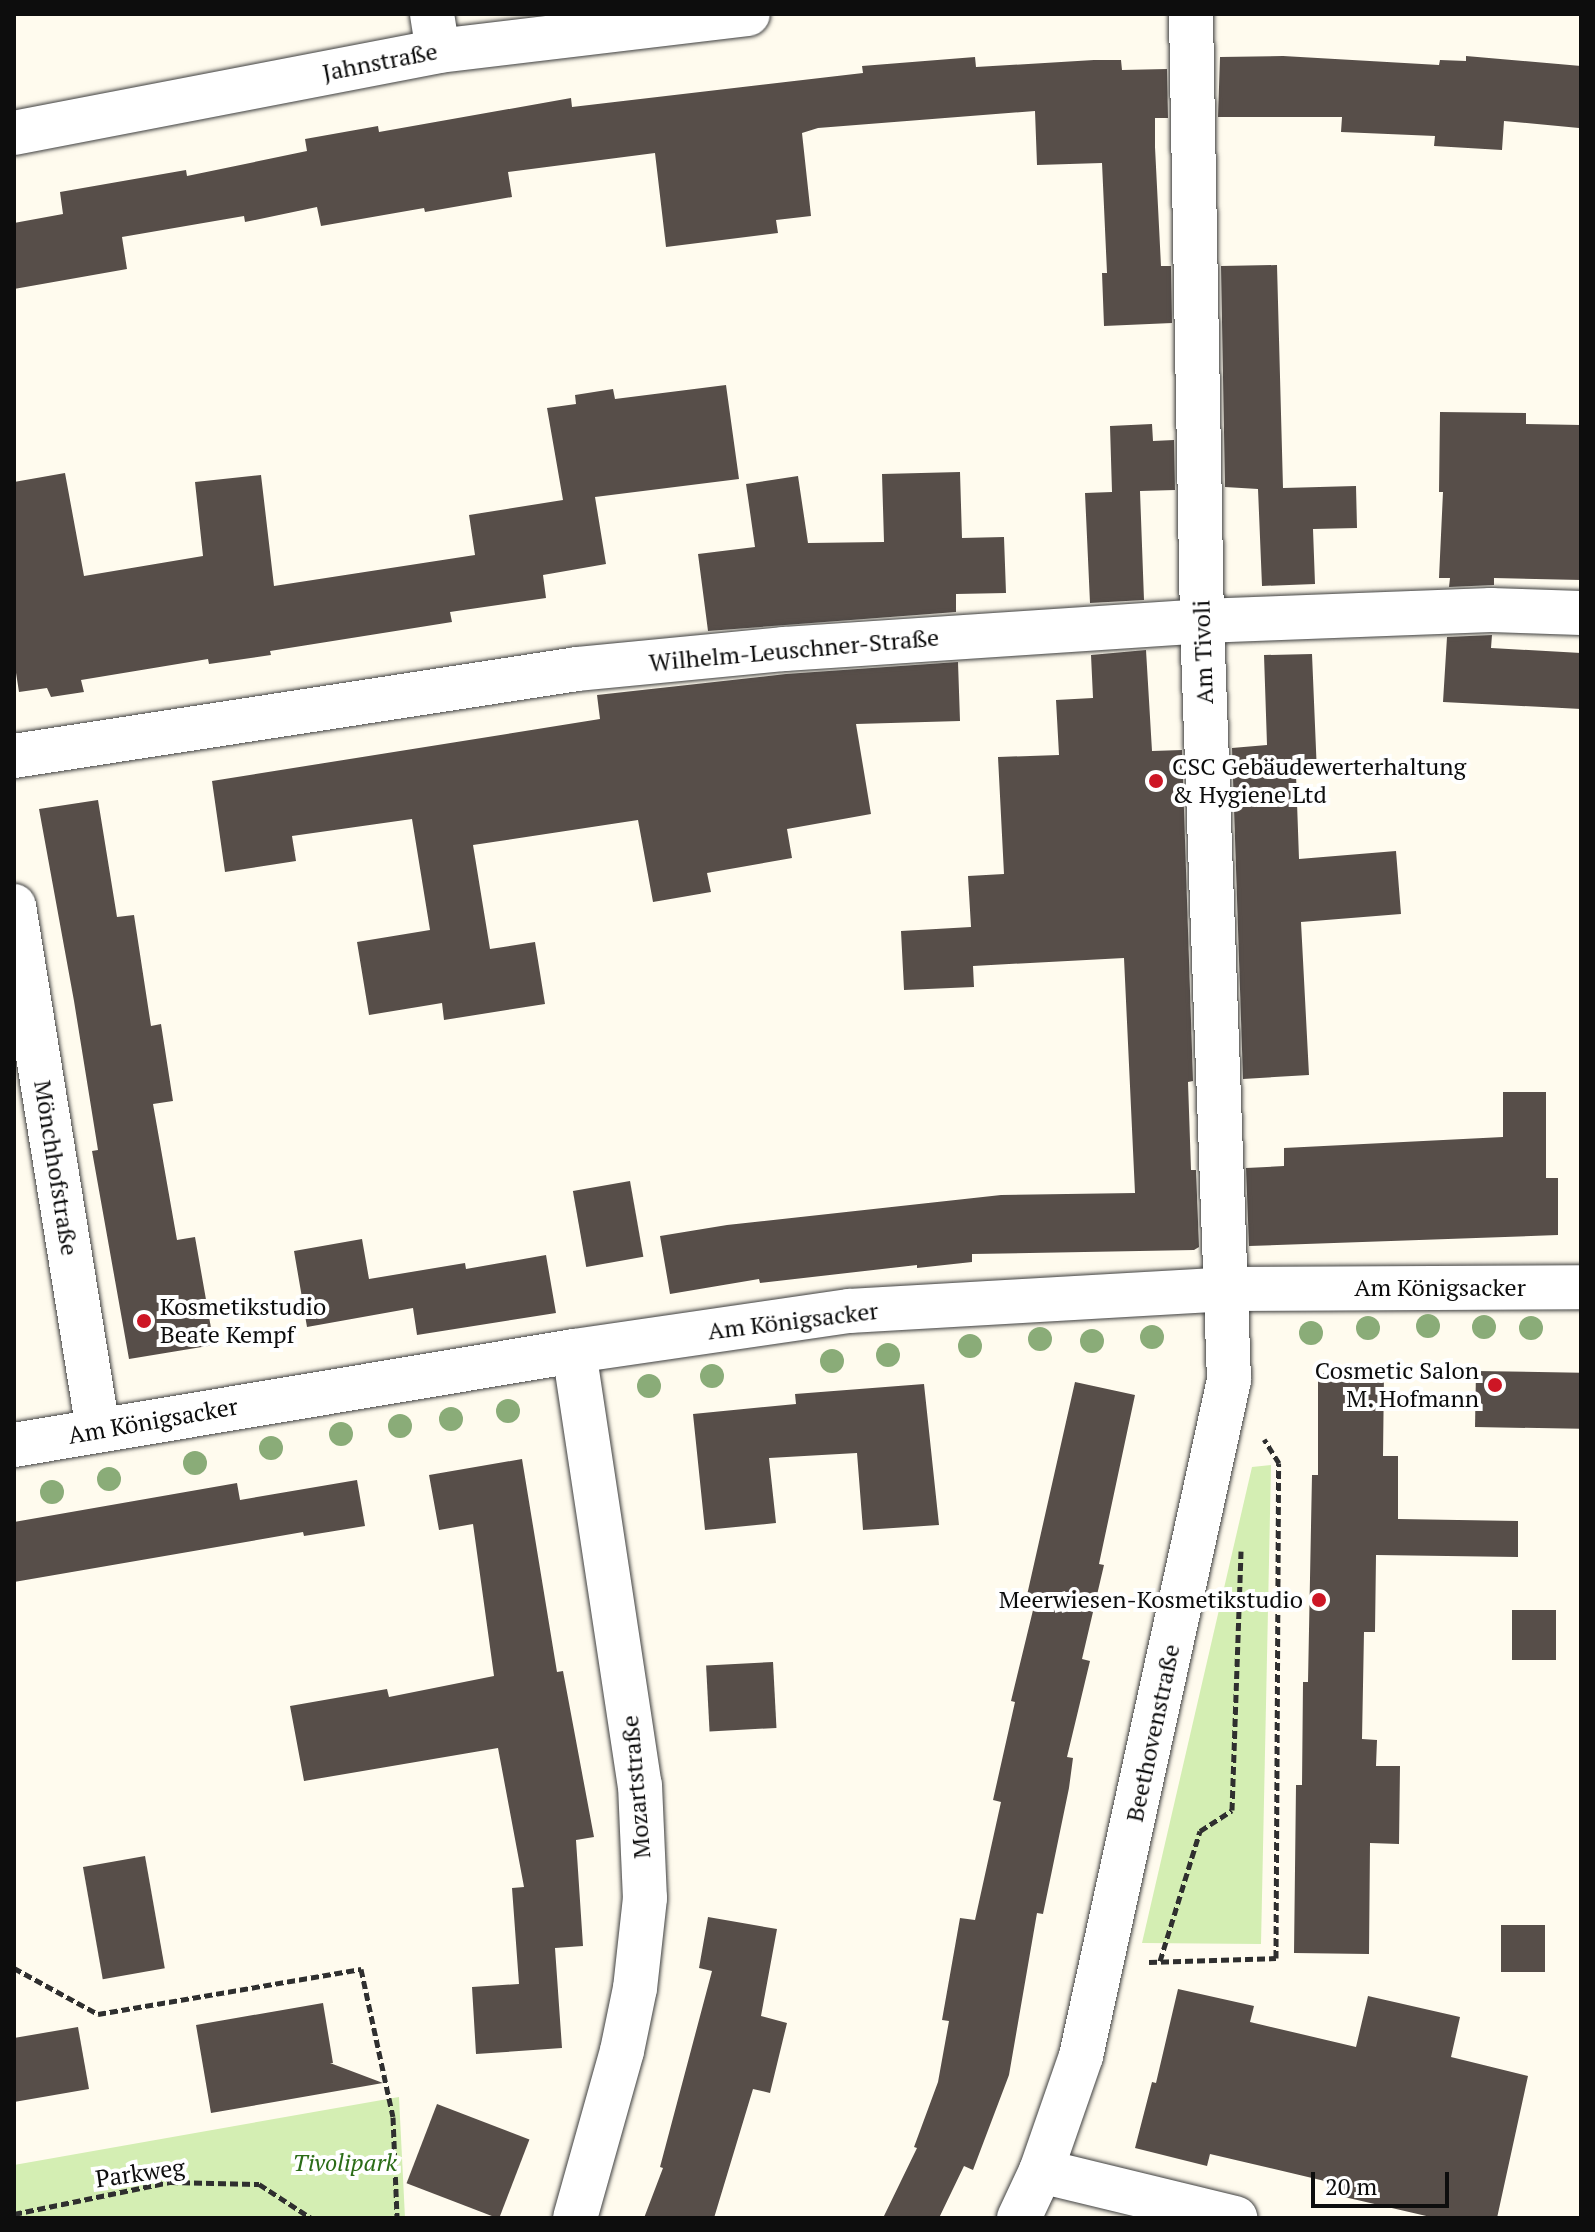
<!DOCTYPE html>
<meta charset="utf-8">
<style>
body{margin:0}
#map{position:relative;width:1595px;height:2232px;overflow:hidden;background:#fffbee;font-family:"PT Serif",serif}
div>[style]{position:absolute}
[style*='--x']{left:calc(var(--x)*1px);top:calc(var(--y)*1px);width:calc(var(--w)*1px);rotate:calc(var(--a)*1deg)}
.green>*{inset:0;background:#d4eeb3}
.building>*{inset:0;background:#574e49;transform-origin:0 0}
.path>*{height:5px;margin-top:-2.5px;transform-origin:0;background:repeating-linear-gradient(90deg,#2f2f2f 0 8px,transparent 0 12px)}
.roads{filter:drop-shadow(0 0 2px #404040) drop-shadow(0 0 2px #404040)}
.minor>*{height:44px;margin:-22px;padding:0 22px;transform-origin:22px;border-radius:22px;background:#fff}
.trees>*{width:24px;height:24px;margin:-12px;border-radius:50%;background:#8aac78}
.dots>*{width:22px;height:22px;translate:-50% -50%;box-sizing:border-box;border:4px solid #fff;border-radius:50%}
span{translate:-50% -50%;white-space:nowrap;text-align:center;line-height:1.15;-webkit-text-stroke:8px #fff;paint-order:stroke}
.street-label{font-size:24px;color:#0d0d0d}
.poi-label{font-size:24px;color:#0d0d0d}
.left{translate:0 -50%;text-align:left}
.right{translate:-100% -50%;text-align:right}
.park-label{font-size:24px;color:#2b6c17;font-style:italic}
.frame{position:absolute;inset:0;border:16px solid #0d0d0d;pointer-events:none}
.scale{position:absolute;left:1311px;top:2172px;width:138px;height:36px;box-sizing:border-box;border:4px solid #0d0d0d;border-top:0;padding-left:10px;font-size:24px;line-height:28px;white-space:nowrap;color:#0d0d0d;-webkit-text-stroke:6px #fff;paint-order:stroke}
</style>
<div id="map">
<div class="green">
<div style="clip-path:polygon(1271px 1465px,1261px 1944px,1142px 1943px,1252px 1467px)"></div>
<div style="clip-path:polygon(399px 2097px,405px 2218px,14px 2218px,14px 2165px)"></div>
</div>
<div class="building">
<div style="clip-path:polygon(1283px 56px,1439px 65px,1440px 60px,1466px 61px,1466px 56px,1581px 66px,1579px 128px,1504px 121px,1502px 150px,1434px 146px,1435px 136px,1341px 132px,1342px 117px,1218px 117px,1220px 57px)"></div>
<div style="clip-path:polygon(975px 57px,976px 67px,1094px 60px,1121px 60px,1122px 70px,1167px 69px,1168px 118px,1155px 118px,1155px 147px,1161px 266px,1171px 266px,1172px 323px,1104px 326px,1102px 273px,1107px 273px,1102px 163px,1037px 165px,1035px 111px,818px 128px,802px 133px,811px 216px,776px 220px,778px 233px,666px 247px,655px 153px,508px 172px,512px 197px,425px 212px,424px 208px,321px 226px,317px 207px,245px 222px,244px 216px,122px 237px,127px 269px,14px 289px,14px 223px,63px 214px,60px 192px,186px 170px,187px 176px,307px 151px,305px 139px,378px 126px,379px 132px,571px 98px,572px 107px,863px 73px,862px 66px)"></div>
<div style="clip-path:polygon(1277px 265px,1283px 488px,1356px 486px,1357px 528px,1313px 529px,1315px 584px,1262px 586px,1258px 489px,1225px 487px,1221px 266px)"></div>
<div style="clip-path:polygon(726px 385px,739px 479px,595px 497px,606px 564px,543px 575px,546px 598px,450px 612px,452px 622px,270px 651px,271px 655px,209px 664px,208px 659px,81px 680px,84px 692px,51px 697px,47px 688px,19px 692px,14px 660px,14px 482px,65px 473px,84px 576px,203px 556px,195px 482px,261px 475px,274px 586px,475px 555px,469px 515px,563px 500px,547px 408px,576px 404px,575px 395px,613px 389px,615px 399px)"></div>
<div style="clip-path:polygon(1440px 412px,1526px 413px,1526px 424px,1581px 425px,1581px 580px,1494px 578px,1494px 585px,1449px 587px,1450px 578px,1439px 578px,1443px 492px,1439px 492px)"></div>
<div style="clip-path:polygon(1152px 424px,1153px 441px,1174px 440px,1175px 490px,1140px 491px,1144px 600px,1090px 603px,1085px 493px,1112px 492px,1110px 426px)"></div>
<div style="clip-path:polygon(960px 472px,962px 538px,1004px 537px,1006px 593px,956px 594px,956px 612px,708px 631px,698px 554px,755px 547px,746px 484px,798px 476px,808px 543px,884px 542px,882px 474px)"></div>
<div style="clip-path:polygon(1492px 635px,1491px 648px,1581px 653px,1581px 709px,1443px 702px,1447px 637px)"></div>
<div style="clip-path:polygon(1146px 650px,1152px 751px,1182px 750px,1193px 1081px,1188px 1082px,1191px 1170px,1196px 1170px,1199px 1247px,1194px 1250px,972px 1254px,972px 1262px,917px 1268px,917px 1265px,760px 1283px,759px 1279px,670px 1294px,660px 1236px,727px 1225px,1001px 1195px,1135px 1193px,1124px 958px,973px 966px,974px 987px,904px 990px,901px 931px,971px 927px,968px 876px,1004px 874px,998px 757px,1059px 755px,1056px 700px,1093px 698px,1091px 655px)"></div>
<div style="clip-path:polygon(1312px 654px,1317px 773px,1296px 774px,1299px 859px,1396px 851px,1401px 914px,1301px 922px,1309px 1075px,1243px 1079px,1232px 748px,1267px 745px,1264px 655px)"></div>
<div style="clip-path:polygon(958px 662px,960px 721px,856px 724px,871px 814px,787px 829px,792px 858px,707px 873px,711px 892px,653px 902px,638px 820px,473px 845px,490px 949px,535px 942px,545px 1004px,444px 1020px,442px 1003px,369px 1015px,357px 942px,430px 930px,412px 819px,292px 836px,296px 861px,225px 872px,212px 781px,600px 719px,597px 695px,786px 674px)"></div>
<div style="clip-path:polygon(98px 800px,117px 917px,134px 915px,151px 1026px,161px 1024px,173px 1101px,153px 1104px,177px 1240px,195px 1237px,214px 1345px,129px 1359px,92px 1151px,98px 1150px,74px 1001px,39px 809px)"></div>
<div style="clip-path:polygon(1503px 1092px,1546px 1092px,1546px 1178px,1558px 1178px,1558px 1235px,1249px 1246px,1246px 1168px,1284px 1166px,1284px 1148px,1503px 1137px)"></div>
<div style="left:630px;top:1181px;width:77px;height:58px;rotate:80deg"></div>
<div style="clip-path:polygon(362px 1239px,369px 1279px,465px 1263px,466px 1269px,546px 1255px,556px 1313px,417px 1335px,413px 1308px,307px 1327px,294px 1251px)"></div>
<div style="left:1476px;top:1371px;width:105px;height:56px;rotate:1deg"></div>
<div style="clip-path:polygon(1318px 1373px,1384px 1373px,1383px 1456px,1398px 1456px,1398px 1519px,1518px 1521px,1518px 1557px,1376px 1555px,1375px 1632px,1364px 1632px,1362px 1739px,1377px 1740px,1376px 1766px,1400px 1766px,1399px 1844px,1370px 1843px,1369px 1954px,1294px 1953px,1296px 1785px,1302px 1785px,1303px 1682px,1308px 1682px,1312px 1475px,1318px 1475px)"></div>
<div style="clip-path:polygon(1075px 1382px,1135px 1395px,1099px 1564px,1104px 1565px,1082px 1659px,1090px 1661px,1067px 1757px,1073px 1758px,1069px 1788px,1043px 1914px,1037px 1913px,1009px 2075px,973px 2170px,964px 2166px,939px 2218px,883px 2218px,917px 2148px,914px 2147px,938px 2082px,949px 2021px,942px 2020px,960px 1918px,975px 1920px,1001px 1802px,993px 1800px,1015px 1702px,1011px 1701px,1034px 1606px,1025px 1604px)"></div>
<div style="clip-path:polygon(924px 1384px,939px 1525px,863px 1530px,857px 1453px,769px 1458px,776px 1523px,705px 1530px,693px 1414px,796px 1404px,795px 1394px)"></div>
<div style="clip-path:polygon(522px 1459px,557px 1672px,563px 1671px,594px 1837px,576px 1840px,583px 1946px,555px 1948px,562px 2048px,476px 2054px,472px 1987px,519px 1984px,512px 1888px,524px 1887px,498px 1748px,304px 1781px,290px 1706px,387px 1689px,389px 1697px,494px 1676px,473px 1524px,439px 1530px,429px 1475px)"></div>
<div style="clip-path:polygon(357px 1480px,365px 1526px,304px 1536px,303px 1532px,14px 1582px,14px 1522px,237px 1483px,240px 1500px)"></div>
<div style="left:1512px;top:1610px;width:44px;height:50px"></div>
<div style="left:773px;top:1662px;width:66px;height:67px;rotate:87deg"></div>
<div style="left:145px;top:1856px;width:114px;height:63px;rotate:80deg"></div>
<div style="clip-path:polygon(708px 1917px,777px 1929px,761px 2016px,787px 2023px,770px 2093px,753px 2089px,714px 2218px,644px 2218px,663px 2168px,660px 2167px,712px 1971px,699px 1968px)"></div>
<div style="left:1501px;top:1925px;width:44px;height:47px"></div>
<div style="clip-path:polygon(1178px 1989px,1254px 2006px,1250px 2022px,1356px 2047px,1368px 1996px,1460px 2017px,1451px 2057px,1528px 2076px,1497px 2218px,1435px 2218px,1327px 2193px,1329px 2182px,1210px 2154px,1207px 2166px,1135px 2148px,1152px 2082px,1156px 2083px)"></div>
<div style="clip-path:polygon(323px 2003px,333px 2063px,330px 2063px,383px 2083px,211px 2113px,196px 2025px)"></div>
<div style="clip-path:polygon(78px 2027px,89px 2089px,14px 2102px,14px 2038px)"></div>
<div style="left:437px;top:2104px;width:99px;height:85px;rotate:21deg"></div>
</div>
<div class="path">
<div style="--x:1160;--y:1961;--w:136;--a:-72.9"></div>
<div style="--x:1200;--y:1831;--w:38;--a:-33"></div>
<div style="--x:1232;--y:1810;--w:259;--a:-88"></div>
<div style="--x:1149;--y:1962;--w:127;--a:-1.8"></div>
<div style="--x:1276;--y:1958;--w:495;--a:-89.7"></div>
<div style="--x:1279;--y:1463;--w:28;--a:-122"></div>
<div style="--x:14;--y:1968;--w:96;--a:28.7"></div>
<div style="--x:98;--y:2014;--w:267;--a:-9.7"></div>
<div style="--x:361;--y:1969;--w:151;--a:77.8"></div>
<div style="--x:393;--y:2117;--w:101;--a:87.7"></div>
<div style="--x:14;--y:2214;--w:159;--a:-11.6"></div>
<div style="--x:170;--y:2182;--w:89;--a:1.3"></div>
<div style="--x:259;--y:2184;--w:62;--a:33.2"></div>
</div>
<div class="roads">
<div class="minor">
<div style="--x:432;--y:14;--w:37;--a:81"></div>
<div style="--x:14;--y:133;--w:432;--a:-10.9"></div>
<div style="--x:438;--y:51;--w:312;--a:-6.8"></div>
<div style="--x:14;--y:756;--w:570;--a:-8.78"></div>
<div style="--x:577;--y:669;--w:208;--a:-5.5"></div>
<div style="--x:784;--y:649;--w:419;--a:-3.8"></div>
<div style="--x:1202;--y:621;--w:289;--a:-2.2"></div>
<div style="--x:1491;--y:610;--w:90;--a:1.9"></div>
<div style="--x:14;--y:906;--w:531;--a:80.89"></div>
<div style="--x:574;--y:1351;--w:439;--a:81.4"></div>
<div style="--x:640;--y:1785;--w:113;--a:87.5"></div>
<div style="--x:645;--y:1898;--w:91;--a:96.3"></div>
<div style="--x:635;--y:1988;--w:64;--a:101.7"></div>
<div style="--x:622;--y:2051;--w:173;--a:105.7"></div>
<div style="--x:14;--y:1445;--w:568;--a:-9.53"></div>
<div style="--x:574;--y:1351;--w:278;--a:-8.3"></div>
<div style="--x:849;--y:1311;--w:380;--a:-3.3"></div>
<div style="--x:1228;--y:1289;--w:353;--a:-0.3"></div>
<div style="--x:1041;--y:2171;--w:200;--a:13.6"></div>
<div style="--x:1019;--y:2218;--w:52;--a:-64.9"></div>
<div style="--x:1041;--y:2171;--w:122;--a:-70.8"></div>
<div style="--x:1081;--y:2056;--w:692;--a:-77.65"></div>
<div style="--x:1229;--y:1380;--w:759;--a:-92.04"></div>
<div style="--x:1202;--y:621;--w:607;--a:-91.04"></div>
</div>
</div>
<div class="trees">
<div style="left:1428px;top:1326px"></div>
<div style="left:1484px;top:1327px"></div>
<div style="left:1368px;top:1328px"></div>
<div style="left:1531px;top:1328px"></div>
<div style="left:1311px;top:1333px"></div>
<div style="left:1152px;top:1337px"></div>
<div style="left:1040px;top:1339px"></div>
<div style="left:1092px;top:1341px"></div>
<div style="left:970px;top:1346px"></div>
<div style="left:888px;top:1355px"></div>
<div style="left:832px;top:1361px"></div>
<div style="left:712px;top:1376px"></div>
<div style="left:649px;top:1386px"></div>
<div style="left:508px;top:1411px"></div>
<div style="left:451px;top:1419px"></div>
<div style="left:400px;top:1426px"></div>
<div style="left:341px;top:1434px"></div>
<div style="left:271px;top:1448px"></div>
<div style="left:195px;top:1463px"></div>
<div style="left:109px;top:1479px"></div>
<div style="left:52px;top:1492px"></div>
</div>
<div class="dots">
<div style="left:1156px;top:781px;background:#cd1625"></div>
<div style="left:144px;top:1321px;background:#cd1625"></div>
<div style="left:1495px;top:1385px;background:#cd1625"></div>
<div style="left:1319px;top:1600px;background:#cd1625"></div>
</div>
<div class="street-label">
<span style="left:380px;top:62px;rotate:-11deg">Jahnstraße</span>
<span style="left:794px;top:650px;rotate:-5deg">Wilhelm-Leuschner-Straße</span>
<span style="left:1203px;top:652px;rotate:-92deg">Am Tivoli</span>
<span style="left:56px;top:1168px;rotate:81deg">Mönchhofstraße</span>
<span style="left:1440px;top:1288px">Am Königsacker</span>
<span style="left:793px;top:1321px;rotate:-7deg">Am Königsacker</span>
<span style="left:153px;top:1421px;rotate:-10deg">Am Königsacker</span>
<span style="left:1153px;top:1733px;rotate:-78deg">Beethovenstraße</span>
<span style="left:636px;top:1787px;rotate:-95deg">Mozartstraße</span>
<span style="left:140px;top:2173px;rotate:-8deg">Parkweg</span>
</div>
<div class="poi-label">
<span class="left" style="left:1172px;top:781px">CSC Gebäudewerterhaltung<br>&amp; Hygiene Ltd</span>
<span class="left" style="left:160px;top:1321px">Kosmetikstudio<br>Beate Kempf</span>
<span class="right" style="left:1479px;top:1385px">Cosmetic Salon<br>M. Hofmann</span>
<span class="right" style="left:1303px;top:1600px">Meerwiesen-Kosmetikstudio</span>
</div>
<div class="park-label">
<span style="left:345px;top:2163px">Tivolipark</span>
</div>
<div class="frame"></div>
<div class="scale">20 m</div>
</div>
